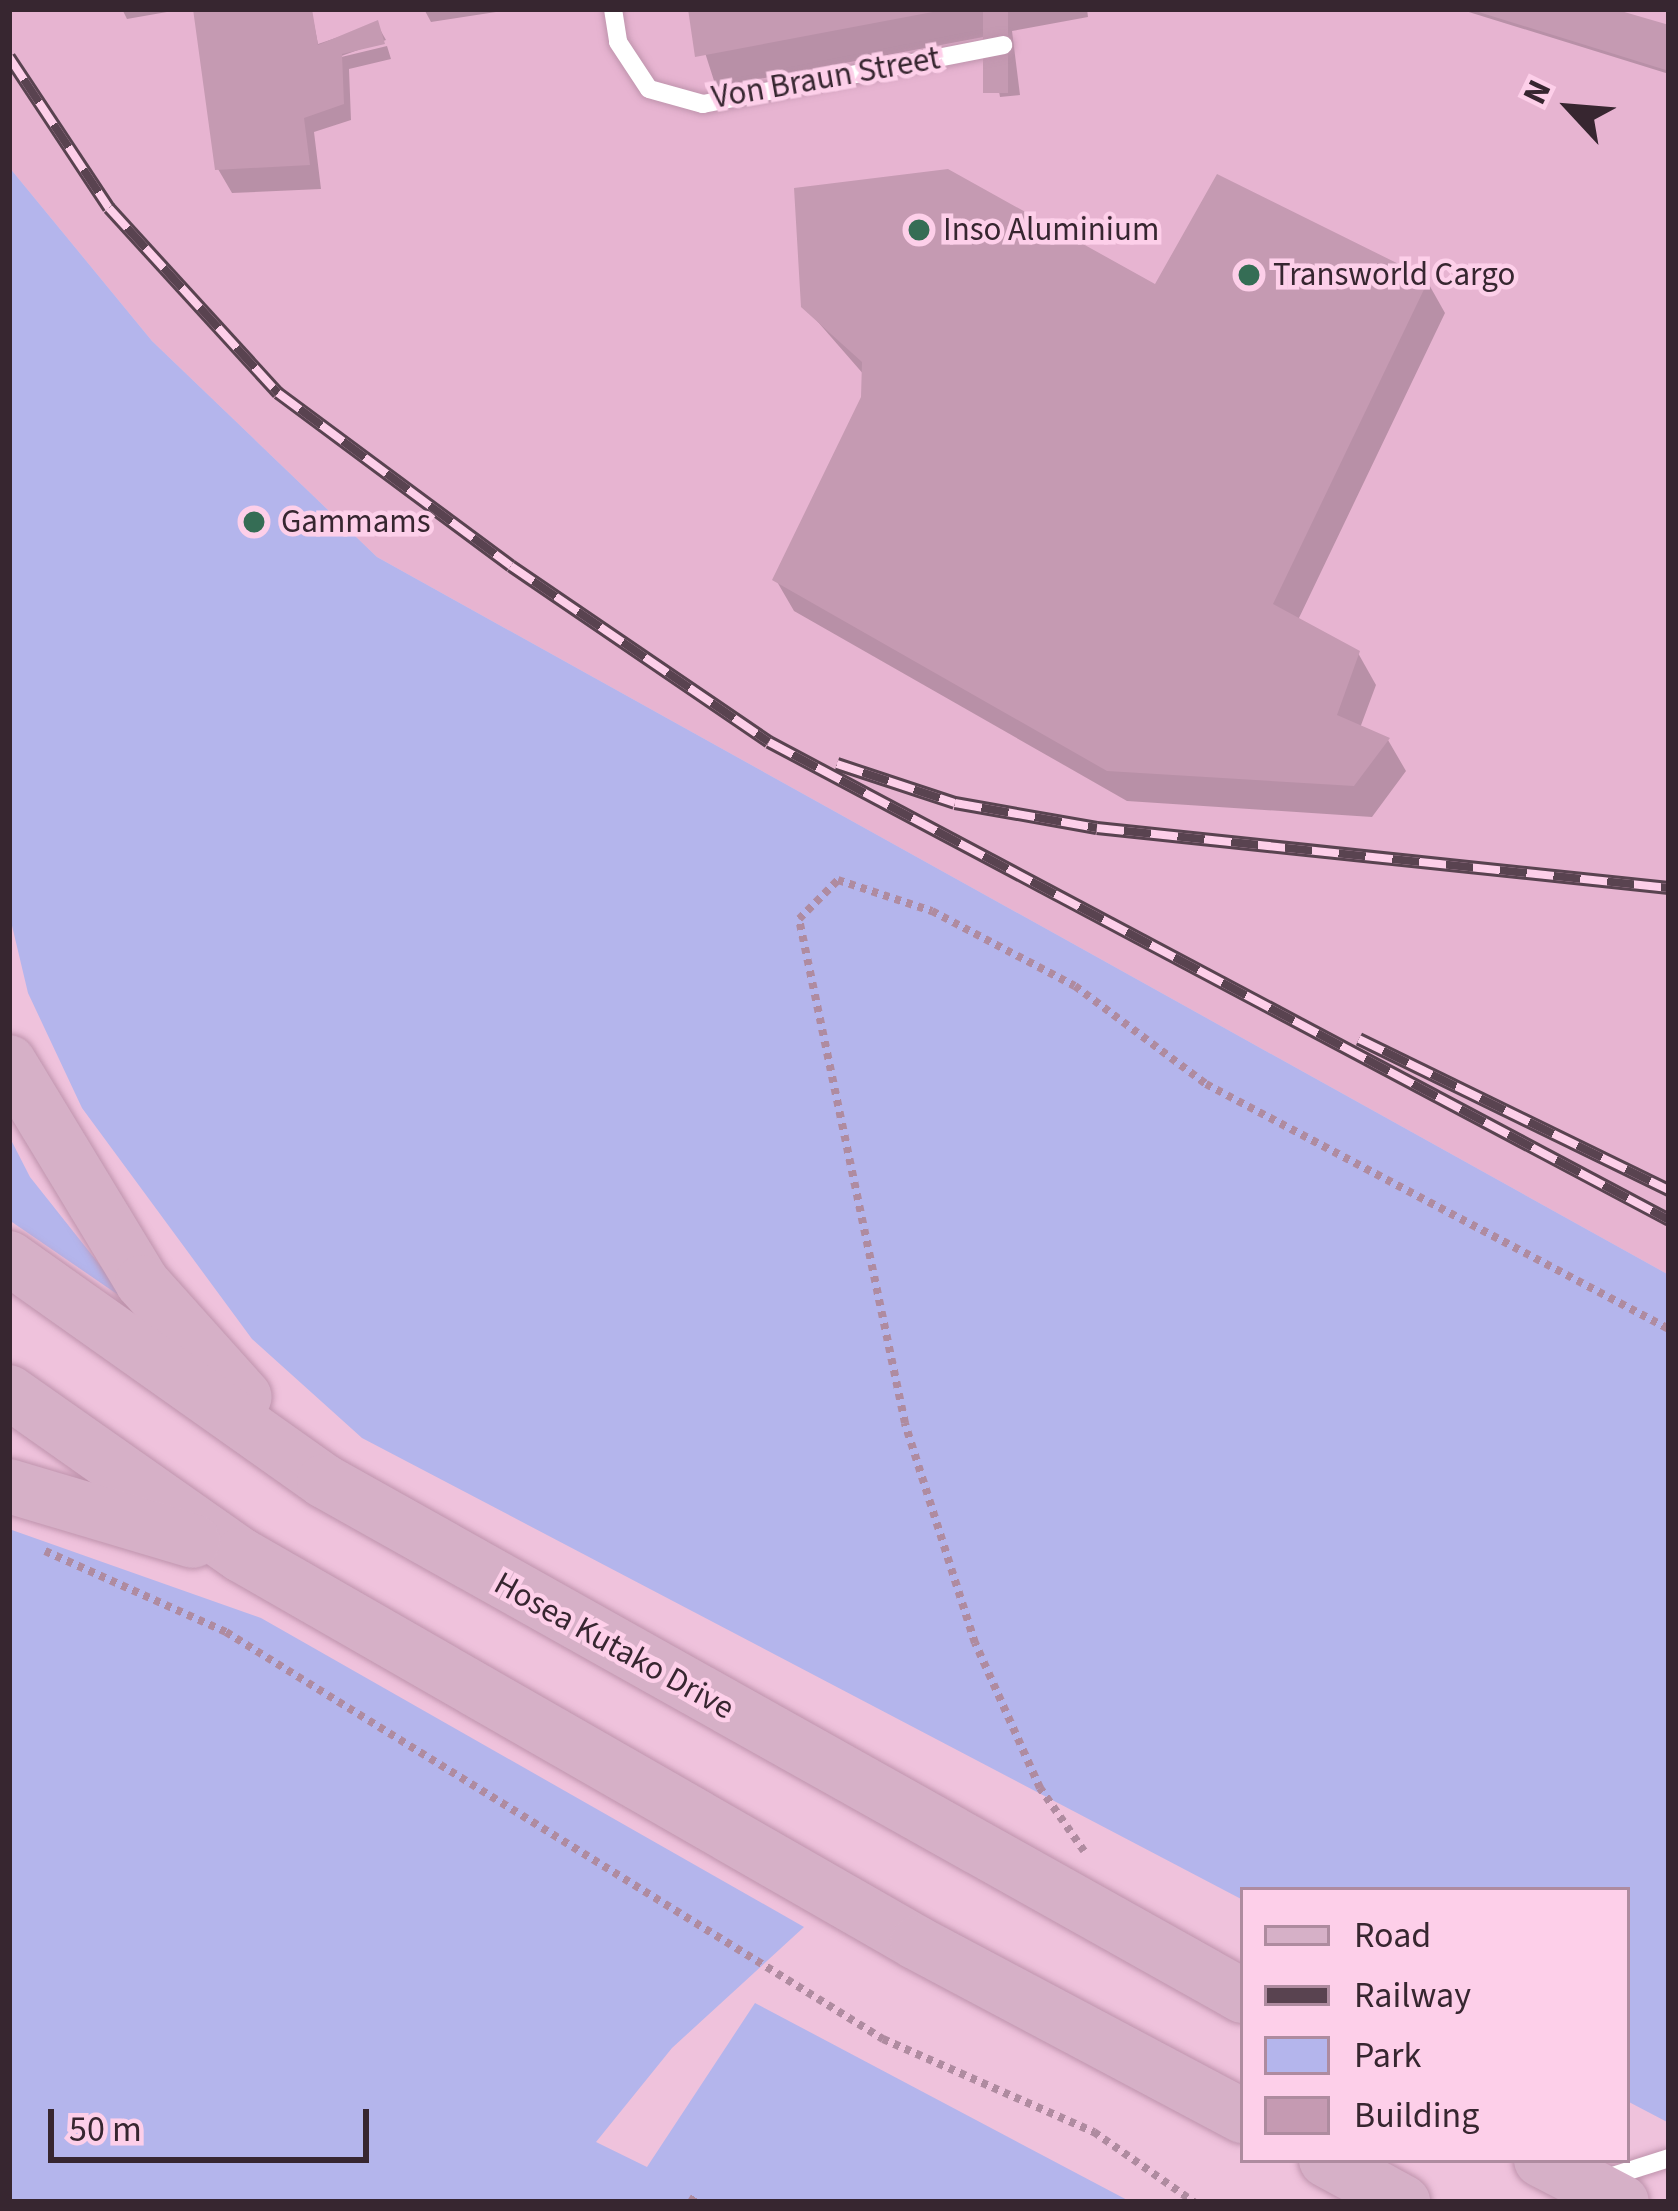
<!DOCTYPE html>
<style>
body{margin:0}
#map{position:relative;width:1678px;height:2211px;overflow:hidden;background:#efc2dc;font-family:"Source Sans 3",sans-serif}
div>[style]{position:absolute}
[style*='--x']{left:calc(var(--x)*1px);top:calc(var(--y)*1px);width:calc(var(--w)*1px);rotate:calc(var(--a)*1deg)}
.built>*{inset:0;background:#e7b4d1}
.green>*{inset:0;background:#b4b5ec}
.shadow>*{inset:0;background:#0003}
.building>*{inset:0;background:#c59ab2;transform-origin:0 0}
.path>*{height:8px;margin-top:-4px;transform-origin:0;background:repeating-linear-gradient(90deg,#af8ba0 0 6px,transparent 0 12px)}
.roads{filter:drop-shadow(0 0 3px #be93ac) drop-shadow(0 0 3px #be93ac)}
.service>*{height:18px;margin:-9px;padding:0 9px;transform-origin:9px;border-radius:9px;background:#fff}
.primary>*{height:54px;margin:-27px;padding:0 27px;transform-origin:27px;border-radius:27px;background:#d6b0c7}
.rail>*{height:14px;margin-top:-7px;transform-origin:0;background:repeating-linear-gradient(90deg,#fdcfe9 0 27px,#594350 0 54px);box-sizing:border-box;border-block:3px solid #594350}
.dots>*{width:33px;height:33px;translate:-50% -50%;box-sizing:border-box;border:6px solid #fdcfe9;border-radius:50%}
span{translate:-50% -50%;white-space:nowrap;text-align:center;line-height:1.15;-webkit-text-stroke:9px #fdcfe9;paint-order:stroke}
.street-label{font-size:33px;color:#372630}
.poi-label{font-size:33px;color:#372630}
.left{translate:0 -50%;text-align:left}
.frame{position:absolute;inset:0;border:12px solid #372630;pointer-events:none}
.legend{position:absolute;left:1240px;top:1887px;width:390px;height:276px;box-sizing:border-box;background:#fdcfe9;border:3px solid #ae8b9f;margin:0;padding:15px 21px;list-style:none;font-size:36px;color:#372630}
.legend li{display:flex;align-items:center;gap:24px;height:60px}
.legend b{width:60px;border:3px solid #ae8b9f}
.north{position:absolute;left:1510px;top:48px;width:120px;height:120px;-webkit-text-stroke:9px #fdcfe9;paint-order:stroke;rotate:296deg;font-size:33px;font-weight:700;line-height:48px;text-align:center;color:#372630}
.north::after{content:'';display:block;margin:auto;width:42px;height:54px;background:#372630;clip-path:polygon(50% 0,100% 100%,50% 72%,0 100%)}
.scale{position:absolute;left:48px;top:2109px;width:321px;height:54px;box-sizing:border-box;border:6px solid #372630;border-top:0;padding-left:15px;font-size:36px;line-height:42px;white-space:nowrap;color:#372630;-webkit-text-stroke:9px #fdcfe9;paint-order:stroke}
</style>
<div id="map">
<div class="built">
<div style="clip-path:polygon(9px 9px,1669px 9px,1669px 1275px,377px 557px,152px 341px,9px 167px)"></div>
</div>
<div class="green">
<div style="clip-path:polygon(9px 167px,152px 341px,377px 557px,1669px 1275px,1669px 2123px,1627px 2101px,1627px 1890px,1243px 1890px,1243px 1900px,362px 1438px,252px 1339px,82px 1108px,28px 993px,9px 913px)"></div>
<div style="clip-path:polygon(9px 1136px,30px 1177px,130px 1303px,9px 1220px)"></div>
<div style="clip-path:polygon(9px 1529px,261px 1618px,804px 1927px,672px 2048px,596px 2142px,647px 2167px,755px 2003px,1131px 2202px,9px 2202px)"></div>
</div>
<div class="shadow">
<div style="clip-path:polygon(122px 9px,184px 9px,127px 19px)"></div>
<div style="clip-path:polygon(196px 9px,311px 9px,318px 44px,377px 24px,386px 40px,333px 59px,387px 46px,391px 59px,349px 69px,351px 120px,314px 132px,321px 189px,232px 193px,218px 169px)"></div>
<div style="clip-path:polygon(424px 9px,509px 9px,509px 10px,431px 22px)"></div>
<div style="clip-path:polygon(691px 9px,1087px 9px,1088px 17px,1012px 31px,1020px 95px,1000px 97px,989px 36px,716px 87px)"></div>
<div style="clip-path:polygon(1459px 9px,1595px 9px,1669px 30px,1669px 74px)"></div>
<div style="clip-path:polygon(1427px 281px,1445px 313px,1298px 620px,1358px 653px,1376px 685px,1360px 728px,1388px 740px,1406px 771px,1372px 817px,1127px 801px,794px 611px,776px 580px,864px 398px,865px 376px,804px 306px)"></div>
</div>
<div class="building">
<div style="clip-path:polygon(193px 9px,312px 9px,318px 45px,378px 20px,385px 44px,342px 54px,344px 104px,304px 118px,310px 165px,215px 170px)"></div>
<div style="clip-path:polygon(688px 9px,938px 9px,938px 11px,695px 57px)"></div>
<div style="left:983px;top:9px;width:25px;height:84px"></div>
<div style="clip-path:polygon(1469px 9px,1614px 9px,1669px 25px,1669px 71px)"></div>
<div style="clip-path:polygon(948px 169px,1155px 284px,1217px 174px,1429px 279px,1273px 604px,1360px 651px,1337px 715px,1390px 738px,1354px 786px,1107px 771px,772px 580px,861px 397px,862px 362px,801px 307px,794px 188px)"></div>
</div>
<div class="path">
<div style="--x:45;--y:1551;--w:198;--a:24.1"></div>
<div style="--x:226;--y:1632;--w:773;--a:31.78"></div>
<div style="--x:883;--y:2039;--w:231;--a:23.8"></div>
<div style="--x:1094;--y:2132;--w:122;--a:35"></div>
<div style="--x:1084;--y:1851;--w:77;--a:-124.9"></div>
<div style="--x:1040;--y:1788;--w:159;--a:-114.1"></div>
<div style="--x:975;--y:1643;--w:231;--a:-107.7"></div>
<div style="--x:905;--y:1423;--w:515;--a:-101.88"></div>
<div style="--x:799;--y:919;--w:55;--a:-45"></div>
<div style="--x:838;--y:880;--w:99;--a:18.3"></div>
<div style="--x:932;--y:911;--w:161;--a:27.7"></div>
<div style="--x:1075;--y:986;--w:164;--a:36.8"></div>
<div style="--x:1206;--y:1084;--w:524;--a:27.89"></div>
<div style="--x:691;--y:2202;--w:9;--a:-58"></div>
</div>
<div class="roads">
<div class="service">
<div style="--x:613;--y:9;--w:33;--a:81"></div>
<div style="--x:618;--y:42;--w:56;--a:56.6"></div>
<div style="--x:649;--y:89;--w:56;--a:15.5"></div>
<div style="--x:703;--y:104;--w:306;--a:-11.1"></div>
<div style="--x:1606;--y:2178;--w:66;--a:-17.6"></div>
</div>
<div class="primary">
<div style="--x:9;--y:1062;--w:257;--a:58.8"></div>
<div style="--x:142;--y:1282;--w:154;--a:48.2"></div>
<div style="--x:9;--y:1258;--w:386;--a:35.3"></div>
<div style="--x:324;--y:1481;--w:1053;--a:29.27"></div>
<div style="--x:9;--y:1392;--w:284;--a:35.1"></div>
<div style="--x:241;--y:1555;--w:779;--a:29.85"></div>
<div style="--x:917;--y:1943;--w:369;--a:28"></div>
<div style="--x:9;--y:1486;--w:192;--a:16.6"></div>
<div style="--x:1326;--y:2160;--w:88;--a:28.6"></div>
<div style="--x:1541;--y:2160;--w:91;--a:27.4"></div>
</div>
</div>
<div class="rail">
<div style="--x:9;--y:57;--w:181;--a:56.5"></div>
<div style="--x:109;--y:208;--w:251;--a:47.6"></div>
<div style="--x:278;--y:393;--w:290;--a:36.6"></div>
<div style="--x:511;--y:566;--w:312;--a:34.3"></div>
<div style="--x:769;--y:742;--w:1019;--a:27.97"></div>
<div style="--x:837;--y:764;--w:124;--a:18.3"></div>
<div style="--x:955;--y:803;--w:144;--a:10"></div>
<div style="--x:1097;--y:828;--w:575;--a:5.99"></div>
<div style="--x:1359;--y:1039;--w:345;--a:26"></div>
</div>
<div class="dots">
<div style="left:919px;top:230px;background:#356d55"></div>
<div style="left:1249px;top:275px;background:#356d55"></div>
<div style="left:254px;top:522px;background:#356d55"></div>
</div>
<div class="street-label">
<span style="left:826px;top:78px;rotate:-10deg">Von Braun Street</span>
<span style="left:614px;top:1646px;rotate:29deg">Hosea Kutako Drive</span>
</div>
<div class="poi-label">
<span class="left" style="left:943px;top:230px">Inso Aluminium</span>
<span class="left" style="left:1273px;top:275px">Transworld Cargo</span>
<span class="left" style="left:281px;top:522px">Gammams</span>
</div>
<div class="frame"></div>
<ul class="legend">
<li><b style="height:15px;background:#d6b0c7"></b>Road</li>
<li><b style="height:15px;background:#594350"></b>Railway</li>
<li><b style="height:33px;background:#b4b5ec"></b>Park</li>
<li><b style="height:33px;background:#c59ab2"></b>Building</li>
</ul>
<div class="north">N</div>
<div class="scale">50 m</div>
</div>
